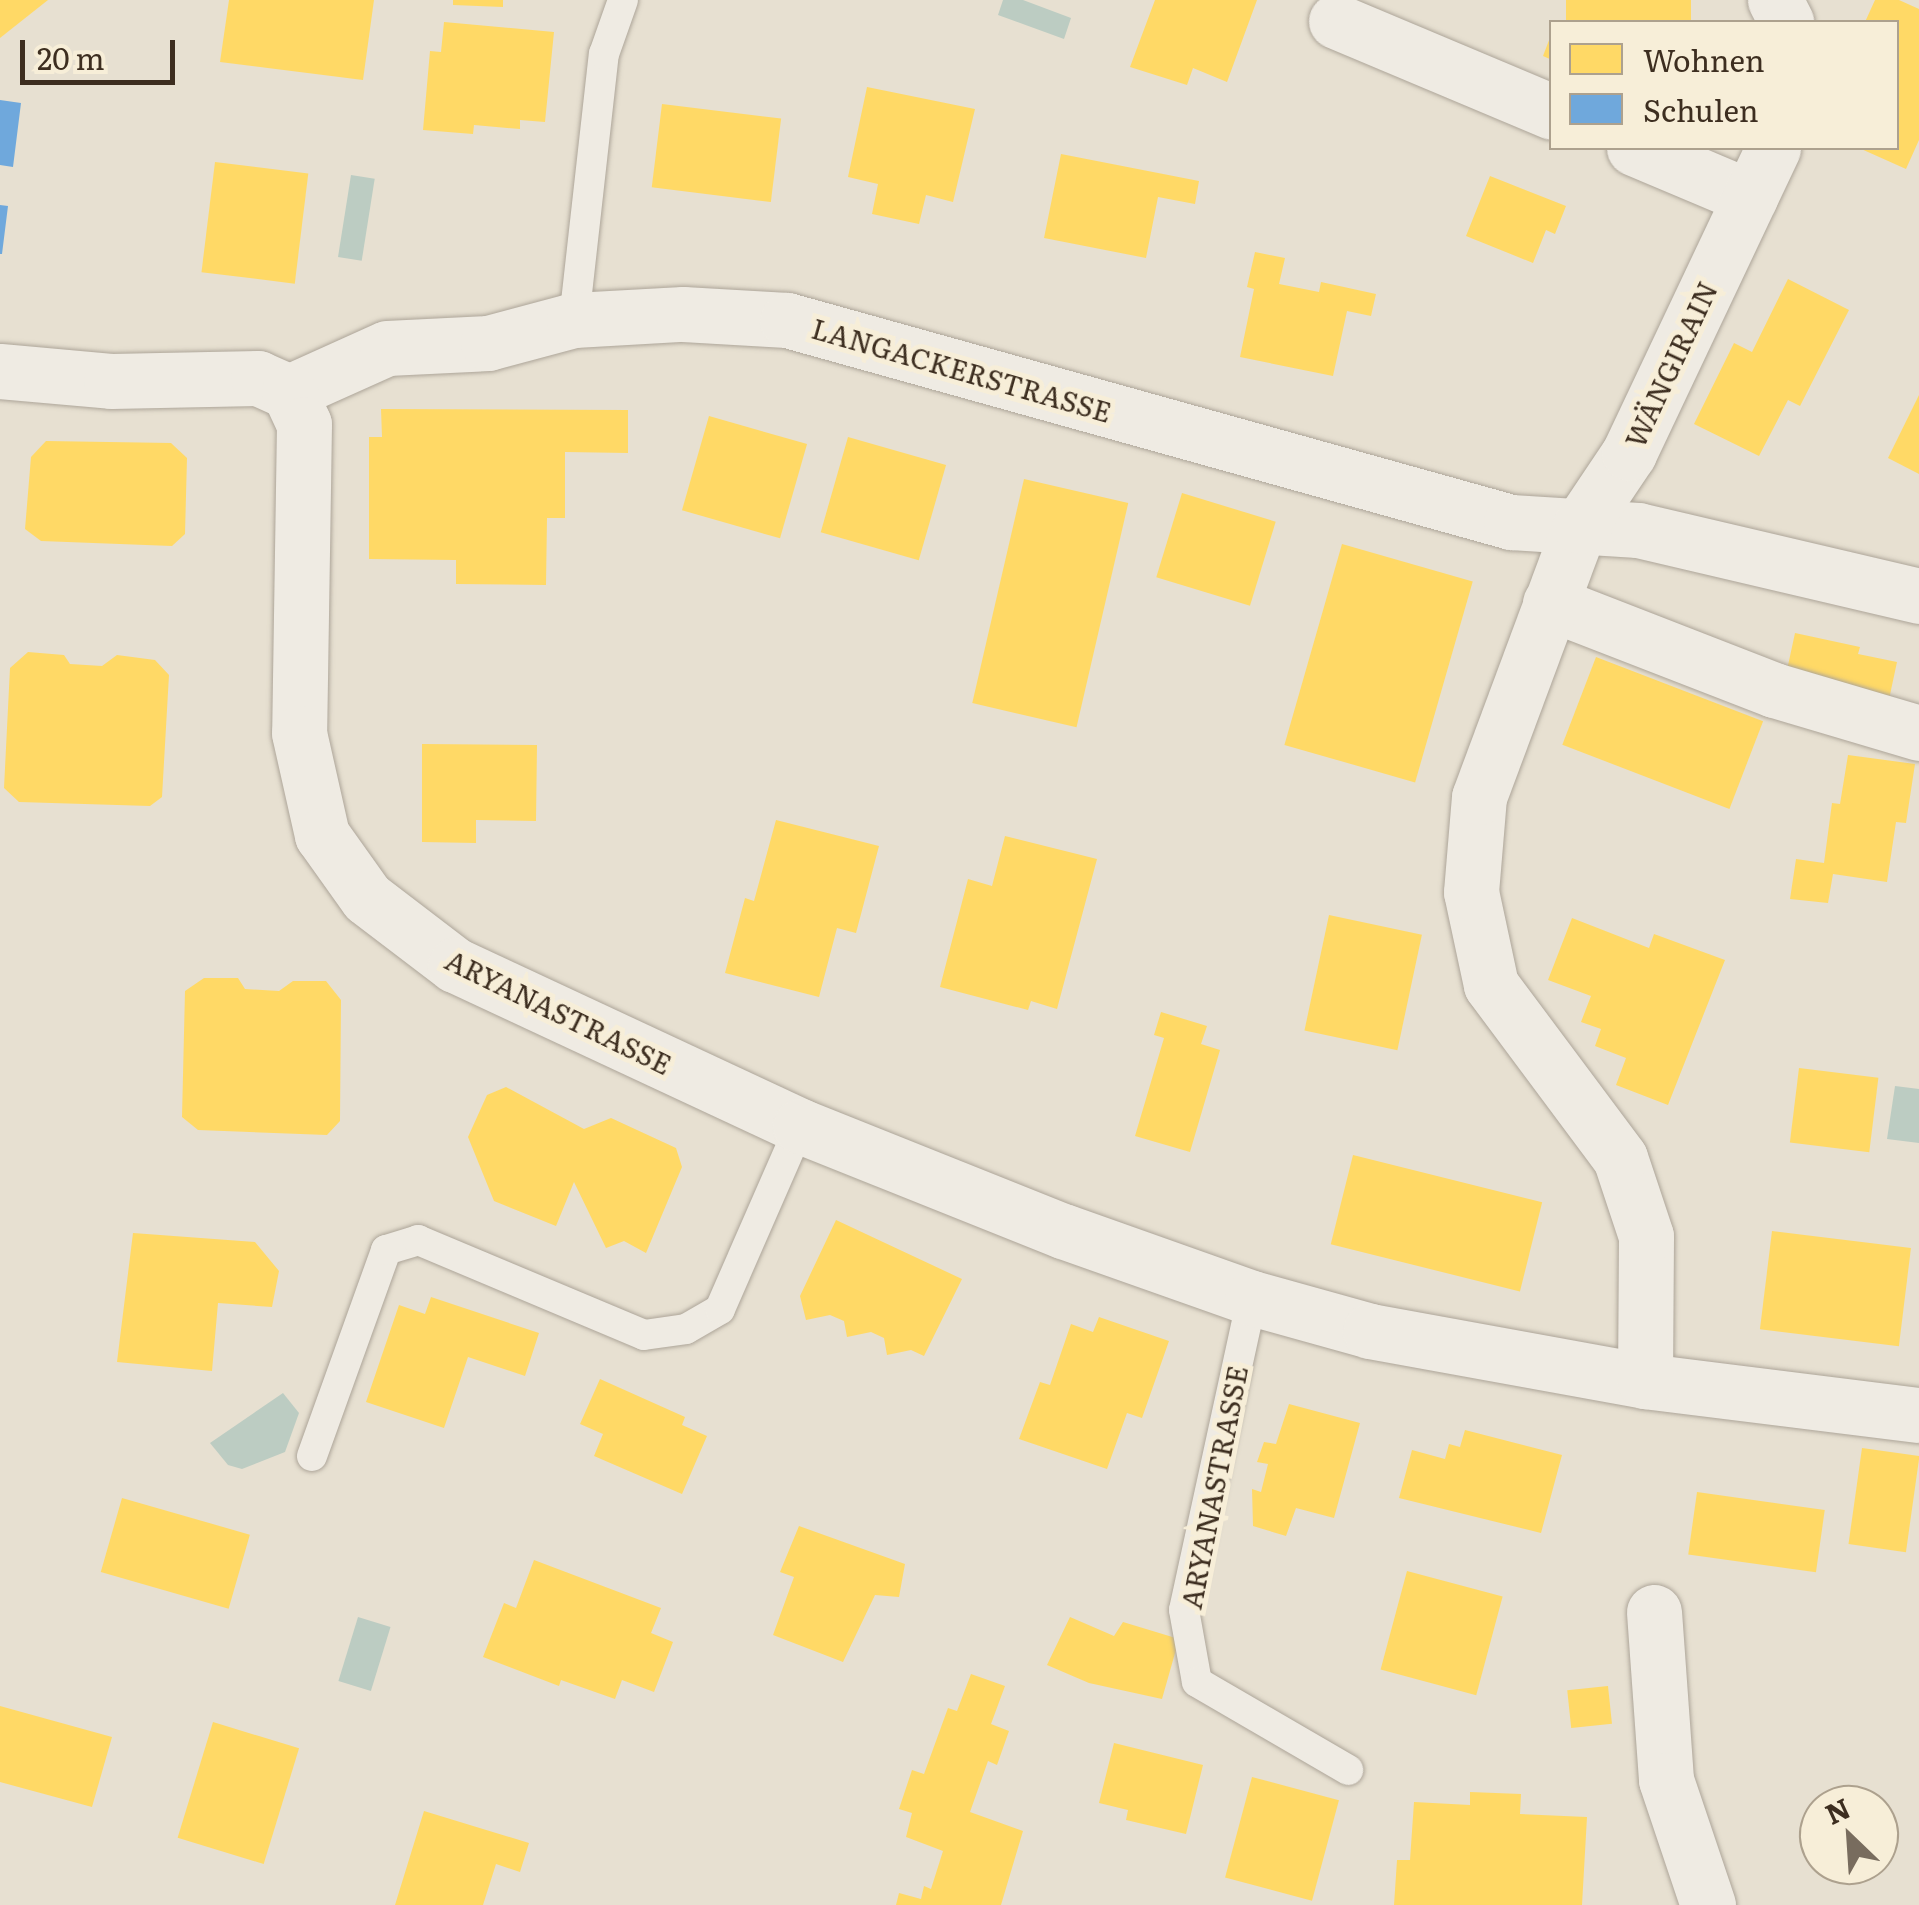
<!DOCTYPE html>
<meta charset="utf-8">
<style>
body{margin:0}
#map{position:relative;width:1919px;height:1905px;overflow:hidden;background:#e7e0d1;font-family:Literata,serif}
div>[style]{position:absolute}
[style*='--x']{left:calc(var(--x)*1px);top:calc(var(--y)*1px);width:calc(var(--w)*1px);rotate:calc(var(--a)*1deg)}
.water>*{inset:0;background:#bcccc2;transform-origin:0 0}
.homes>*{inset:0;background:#ffd966;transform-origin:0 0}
.schools>*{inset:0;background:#6fa8dc}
.roads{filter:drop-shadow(0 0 2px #ada599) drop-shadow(0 0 2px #ada599)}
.lane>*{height:30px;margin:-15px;padding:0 15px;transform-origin:15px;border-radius:15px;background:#efebe3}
.street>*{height:55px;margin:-27.5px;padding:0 27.5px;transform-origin:27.5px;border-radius:27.5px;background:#efebe3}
span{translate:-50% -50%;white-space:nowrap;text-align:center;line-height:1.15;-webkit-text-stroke:10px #f7eed8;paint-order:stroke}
.street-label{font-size:28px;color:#3d2e20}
.legend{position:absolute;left:1549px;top:20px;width:350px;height:130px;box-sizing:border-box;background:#f7eed8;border:2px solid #ada18e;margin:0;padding:12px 18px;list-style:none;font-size:30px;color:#3d2e20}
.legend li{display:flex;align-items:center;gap:20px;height:50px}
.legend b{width:50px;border:2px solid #ada18e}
.north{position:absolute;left:1799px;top:1785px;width:100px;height:100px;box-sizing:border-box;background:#f7eed8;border:2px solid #ada18e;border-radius:50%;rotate:335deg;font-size:28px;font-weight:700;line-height:40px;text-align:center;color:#3d2e20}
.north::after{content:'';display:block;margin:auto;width:35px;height:45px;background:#786c5e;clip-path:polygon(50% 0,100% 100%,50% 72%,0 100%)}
.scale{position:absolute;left:20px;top:40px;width:155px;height:45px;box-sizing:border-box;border:5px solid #3d2e20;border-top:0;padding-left:12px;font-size:30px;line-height:35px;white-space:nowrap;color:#3d2e20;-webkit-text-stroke:8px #f7eed8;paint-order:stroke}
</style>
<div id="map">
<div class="water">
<div style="clip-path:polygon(1003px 0,1023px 0,1071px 18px,1064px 39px,998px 15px)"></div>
<div style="left:351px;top:175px;width:24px;height:83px;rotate:9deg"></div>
<div style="clip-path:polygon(1895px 1086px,1919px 1089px,1919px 1143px,1887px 1139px)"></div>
<div style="clip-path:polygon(283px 1393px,299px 1413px,285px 1452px,242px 1469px,228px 1465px,210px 1443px)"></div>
<div style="left:358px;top:1617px;width:34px;height:67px;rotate:17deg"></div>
</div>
<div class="homes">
<div style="clip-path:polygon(0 0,48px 0,0 38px)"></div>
<div style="clip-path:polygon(229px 0,374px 0,363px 80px,220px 62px)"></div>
<div style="clip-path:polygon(453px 0,503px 0,503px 7px,453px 5px)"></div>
<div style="clip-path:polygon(1155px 0,1257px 0,1227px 82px,1193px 68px,1187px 85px,1130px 67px)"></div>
<div style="left:1566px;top:0;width:125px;height:24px"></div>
<div style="clip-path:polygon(1875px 0,1899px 0,1919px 9px,1919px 140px,1906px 169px,1859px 148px,1896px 148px,1896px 22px,1865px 22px)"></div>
<div style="clip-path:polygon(444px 22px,554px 32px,545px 122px,520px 120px,520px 129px,474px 125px,473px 134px,423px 130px,430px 51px,441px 52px)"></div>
<div style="clip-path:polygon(1551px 35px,1552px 35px,1552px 60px,1543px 56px)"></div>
<div style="clip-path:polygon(867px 87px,975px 109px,953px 202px,926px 195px,919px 224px,872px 214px,878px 184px,848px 177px)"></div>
<div style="left:662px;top:104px;width:120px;height:84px;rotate:7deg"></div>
<div style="clip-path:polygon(1061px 154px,1199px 181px,1195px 204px,1158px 197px,1146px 258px,1044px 238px)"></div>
<div style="left:215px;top:162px;width:94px;height:111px;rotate:7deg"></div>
<div style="clip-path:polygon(1490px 176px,1566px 206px,1555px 234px,1546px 230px,1533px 263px,1466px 236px)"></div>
<div style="clip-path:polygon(1255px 252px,1285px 258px,1279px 284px,1319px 292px,1321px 282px,1376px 294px,1371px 316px,1347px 311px,1333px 376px,1240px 357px,1254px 289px,1247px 287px)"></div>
<div style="clip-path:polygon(1788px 279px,1849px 310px,1800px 406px,1788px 400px,1759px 456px,1694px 424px,1734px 343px,1752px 352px)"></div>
<div style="clip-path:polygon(1919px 395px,1919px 474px,1888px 458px)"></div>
<div style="clip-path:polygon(381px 409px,628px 410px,628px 453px,565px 452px,565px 518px,547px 518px,546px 585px,456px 584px,456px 560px,369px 559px,369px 437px,382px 437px)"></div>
<div style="left:709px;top:416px;width:102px;height:98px;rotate:16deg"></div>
<div style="left:848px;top:437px;width:102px;height:99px;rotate:16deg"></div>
<div style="clip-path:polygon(46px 441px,171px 443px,187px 458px,185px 534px,172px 546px,41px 541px,25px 529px,31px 457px)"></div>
<div style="left:1024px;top:479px;width:107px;height:230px;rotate:13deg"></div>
<div style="left:1182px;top:493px;width:98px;height:88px;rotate:17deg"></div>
<div style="left:1342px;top:544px;width:136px;height:209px;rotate:16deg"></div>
<div style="clip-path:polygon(1795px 633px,1860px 647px,1858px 654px,1897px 662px,1888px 704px,1787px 670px)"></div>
<div style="clip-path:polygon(28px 652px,64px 655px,70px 664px,102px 666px,117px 655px,155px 660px,169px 675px,162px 797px,150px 806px,19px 802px,4px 788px,10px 668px)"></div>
<div style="left:1596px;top:657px;width:179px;height:94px;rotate:21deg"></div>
<div style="clip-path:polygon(422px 744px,537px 745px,536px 821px,476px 820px,476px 843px,422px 842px)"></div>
<div style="clip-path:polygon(1848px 755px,1915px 764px,1906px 823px,1896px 822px,1887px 882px,1833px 874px,1828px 903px,1790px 899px,1796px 859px,1824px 863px,1832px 803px,1840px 804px)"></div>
<div style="clip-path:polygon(776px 820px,879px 846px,856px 933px,837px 928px,819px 997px,725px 973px,745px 898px,754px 901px)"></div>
<div style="clip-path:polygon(1005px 836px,1097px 859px,1057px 1009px,1031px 1001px,1028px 1010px,940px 987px,968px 879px,992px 886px)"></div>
<div style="left:1329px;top:915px;width:95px;height:118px;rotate:12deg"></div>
<div style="clip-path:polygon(1572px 918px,1649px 948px,1654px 934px,1725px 960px,1668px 1105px,1616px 1085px,1626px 1058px,1595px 1046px,1601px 1029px,1581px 1022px,1591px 996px,1548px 980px)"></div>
<div style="clip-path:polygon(204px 978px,238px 978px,245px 989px,279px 991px,293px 981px,326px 981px,341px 1000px,340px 1121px,327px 1135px,198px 1130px,182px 1117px,185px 991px)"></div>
<div style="clip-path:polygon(1161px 1012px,1207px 1026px,1201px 1044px,1220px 1050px,1190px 1152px,1135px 1136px,1164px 1038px,1154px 1035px)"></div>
<div style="left:1799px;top:1068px;width:80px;height:75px;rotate:7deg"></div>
<div style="clip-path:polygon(506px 1087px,584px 1129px,611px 1118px,676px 1148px,682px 1167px,646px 1253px,624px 1241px,606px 1248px,574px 1182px,556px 1226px,494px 1201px,468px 1137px,487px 1095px)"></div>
<div style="left:1353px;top:1155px;width:195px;height:92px;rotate:14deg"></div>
<div style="clip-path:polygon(836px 1220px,962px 1279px,924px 1356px,911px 1350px,887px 1355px,884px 1338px,871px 1332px,847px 1337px,844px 1321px,830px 1315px,806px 1320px,800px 1296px)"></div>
<div style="left:1772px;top:1231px;width:140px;height:99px;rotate:7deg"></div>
<div style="clip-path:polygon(133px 1233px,255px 1242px,279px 1271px,272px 1307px,218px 1303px,212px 1371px,117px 1362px)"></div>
<div style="clip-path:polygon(431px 1297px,539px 1333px,525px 1376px,468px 1357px,444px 1428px,366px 1402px,399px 1305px,425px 1314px)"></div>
<div style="clip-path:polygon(1099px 1317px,1169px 1341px,1142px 1418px,1127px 1413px,1107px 1469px,1019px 1439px,1040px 1382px,1050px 1385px,1071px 1324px,1093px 1332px)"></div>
<div style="clip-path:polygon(600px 1379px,685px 1417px,682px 1425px,707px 1436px,682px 1494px,594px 1456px,603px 1434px,580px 1424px)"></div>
<div style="clip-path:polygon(1289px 1404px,1360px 1423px,1334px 1518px,1296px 1508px,1286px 1536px,1253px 1526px,1252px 1489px,1261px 1492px,1268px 1464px,1257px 1462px,1264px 1442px,1276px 1444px)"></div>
<div style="clip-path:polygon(1465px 1430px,1562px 1455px,1541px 1533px,1399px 1498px,1412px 1450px,1445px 1459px,1449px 1444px,1460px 1447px)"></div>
<div style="left:1862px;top:1448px;width:58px;height:97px;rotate:8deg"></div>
<div style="left:1697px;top:1492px;width:129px;height:63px;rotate:8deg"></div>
<div style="left:122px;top:1498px;width:133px;height:77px;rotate:16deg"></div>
<div style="clip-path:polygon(799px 1526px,905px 1564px,899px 1597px,875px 1595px,843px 1662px,773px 1635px,794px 1577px,780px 1572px)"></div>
<div style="clip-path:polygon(534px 1560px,661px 1608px,651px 1633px,673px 1642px,654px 1692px,622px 1680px,615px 1699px,561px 1680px,559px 1686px,483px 1657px,504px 1603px,516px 1608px)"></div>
<div style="left:1407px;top:1571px;width:99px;height:102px;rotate:15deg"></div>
<div style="clip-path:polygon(1070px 1617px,1114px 1636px,1123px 1622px,1179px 1639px,1162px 1699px,1089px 1683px,1047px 1665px)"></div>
<div style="clip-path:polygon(971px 1674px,1005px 1686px,991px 1724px,1009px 1731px,997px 1765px,988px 1761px,970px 1812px,1023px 1831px,1001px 1905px,896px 1905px,899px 1893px,921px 1899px,924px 1886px,931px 1889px,943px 1851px,906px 1837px,912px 1813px,899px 1809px,912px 1770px,924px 1774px,948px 1708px,957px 1711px)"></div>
<div style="left:1608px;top:1686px;width:38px;height:41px;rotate:84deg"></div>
<div style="clip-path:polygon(0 1706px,112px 1737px,92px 1807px,0 1782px)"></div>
<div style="left:213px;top:1722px;width:90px;height:121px;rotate:17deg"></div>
<div style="clip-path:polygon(1114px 1743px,1203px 1765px,1186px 1834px,1126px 1820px,1128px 1810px,1099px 1803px)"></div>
<div style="left:1252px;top:1777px;width:90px;height:104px;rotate:15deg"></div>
<div style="clip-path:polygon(1470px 1792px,1521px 1794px,1520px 1814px,1587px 1817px,1582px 1905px,1394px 1905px,1397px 1860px,1410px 1860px,1414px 1802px,1470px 1805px)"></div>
<div style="clip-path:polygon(424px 1811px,529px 1843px,520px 1872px,496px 1864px,483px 1905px,395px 1905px)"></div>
</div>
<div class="schools">
<div style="clip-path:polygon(0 100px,21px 103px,13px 167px,0 165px)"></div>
<div style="clip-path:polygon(0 205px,8px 206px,2px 254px,0 254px)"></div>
</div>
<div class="roads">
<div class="lane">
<div style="--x:574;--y:320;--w:268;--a:-83.6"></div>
<div style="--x:604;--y:54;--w:57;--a:-70.6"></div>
<div style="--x:1252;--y:1298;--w:319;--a:102.3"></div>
<div style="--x:1184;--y:1610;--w:73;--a:79.8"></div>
<div style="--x:1197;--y:1682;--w:175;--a:30.2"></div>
<div style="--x:312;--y:1456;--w:219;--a:-70.2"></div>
<div style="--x:386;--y:1250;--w:34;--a:-17"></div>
<div style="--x:418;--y:1240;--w:245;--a:22.8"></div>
<div style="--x:644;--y:1335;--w:42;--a:-8.1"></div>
<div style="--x:686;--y:1329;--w:39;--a:-30"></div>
<div style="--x:720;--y:1309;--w:200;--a:-66.4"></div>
</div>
<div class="street">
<div style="--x:1775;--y:0;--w:25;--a:63"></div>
<div style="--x:1336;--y:21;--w:234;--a:22.8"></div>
<div style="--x:1634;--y:148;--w:126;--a:22.9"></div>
<div style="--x:0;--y:371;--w:111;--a:5.1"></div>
<div style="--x:111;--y:381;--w:147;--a:-1.2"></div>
<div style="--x:258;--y:378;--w:34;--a:24"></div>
<div style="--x:289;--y:392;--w:107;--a:-24.2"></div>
<div style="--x:387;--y:348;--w:101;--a:-2.8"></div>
<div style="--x:488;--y:343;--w:89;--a:-15"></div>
<div style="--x:574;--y:320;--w:109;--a:-3.2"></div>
<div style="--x:683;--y:314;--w:104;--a:3.3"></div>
<div style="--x:787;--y:320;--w:752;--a:15.59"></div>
<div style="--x:1511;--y:522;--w:127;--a:3.6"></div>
<div style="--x:1638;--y:530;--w:289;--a:13.2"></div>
<div style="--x:289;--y:392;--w:35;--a:65"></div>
<div style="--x:304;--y:424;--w:309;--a:90.9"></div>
<div style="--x:299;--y:733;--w:105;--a:77.3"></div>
<div style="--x:322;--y:835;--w:77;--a:54.5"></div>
<div style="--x:367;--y:898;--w:111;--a:37.3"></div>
<div style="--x:455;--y:965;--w:381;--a:25"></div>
<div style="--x:800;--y:1126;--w:283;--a:21.8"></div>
<div style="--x:1063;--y:1231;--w:201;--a:19.5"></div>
<div style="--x:1252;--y:1298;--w:123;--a:15.6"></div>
<div style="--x:1370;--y:1331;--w:280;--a:10.3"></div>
<div style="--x:1645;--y:1381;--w:276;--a:7.1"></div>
<div style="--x:1550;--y:603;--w:240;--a:21.2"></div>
<div style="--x:1774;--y:690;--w:151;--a:16.5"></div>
<div style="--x:1645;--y:1381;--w:145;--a:-89.6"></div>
<div style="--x:1646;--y:1236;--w:82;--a:-108.4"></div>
<div style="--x:1620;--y:1158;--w:216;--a:-126.7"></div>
<div style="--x:1491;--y:985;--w:95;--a:-102.1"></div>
<div style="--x:1471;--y:892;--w:95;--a:-85.2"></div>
<div style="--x:1479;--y:797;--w:289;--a:-69.6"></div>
<div style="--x:1580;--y:526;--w:88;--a:-56.1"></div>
<div style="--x:1629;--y:453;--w:337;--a:-64.7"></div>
<div style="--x:1654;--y:1612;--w:168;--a:85.9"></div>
<div style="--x:1666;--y:1780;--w:132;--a:71.4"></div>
</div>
</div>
<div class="street-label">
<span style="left:1670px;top:364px;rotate:-65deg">WÄNGIRAIN</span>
<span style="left:962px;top:369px;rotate:16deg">LANGACKERSTRASSE</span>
<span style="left:559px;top:1011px;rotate:26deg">ARYANASTRASSE</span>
<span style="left:1213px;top:1487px;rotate:-79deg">ARYANASTRASSE</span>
</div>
<ul class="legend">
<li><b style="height:28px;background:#ffd966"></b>Wohnen</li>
<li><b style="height:28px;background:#6fa8dc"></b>Schulen</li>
</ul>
<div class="north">N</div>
<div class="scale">20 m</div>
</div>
